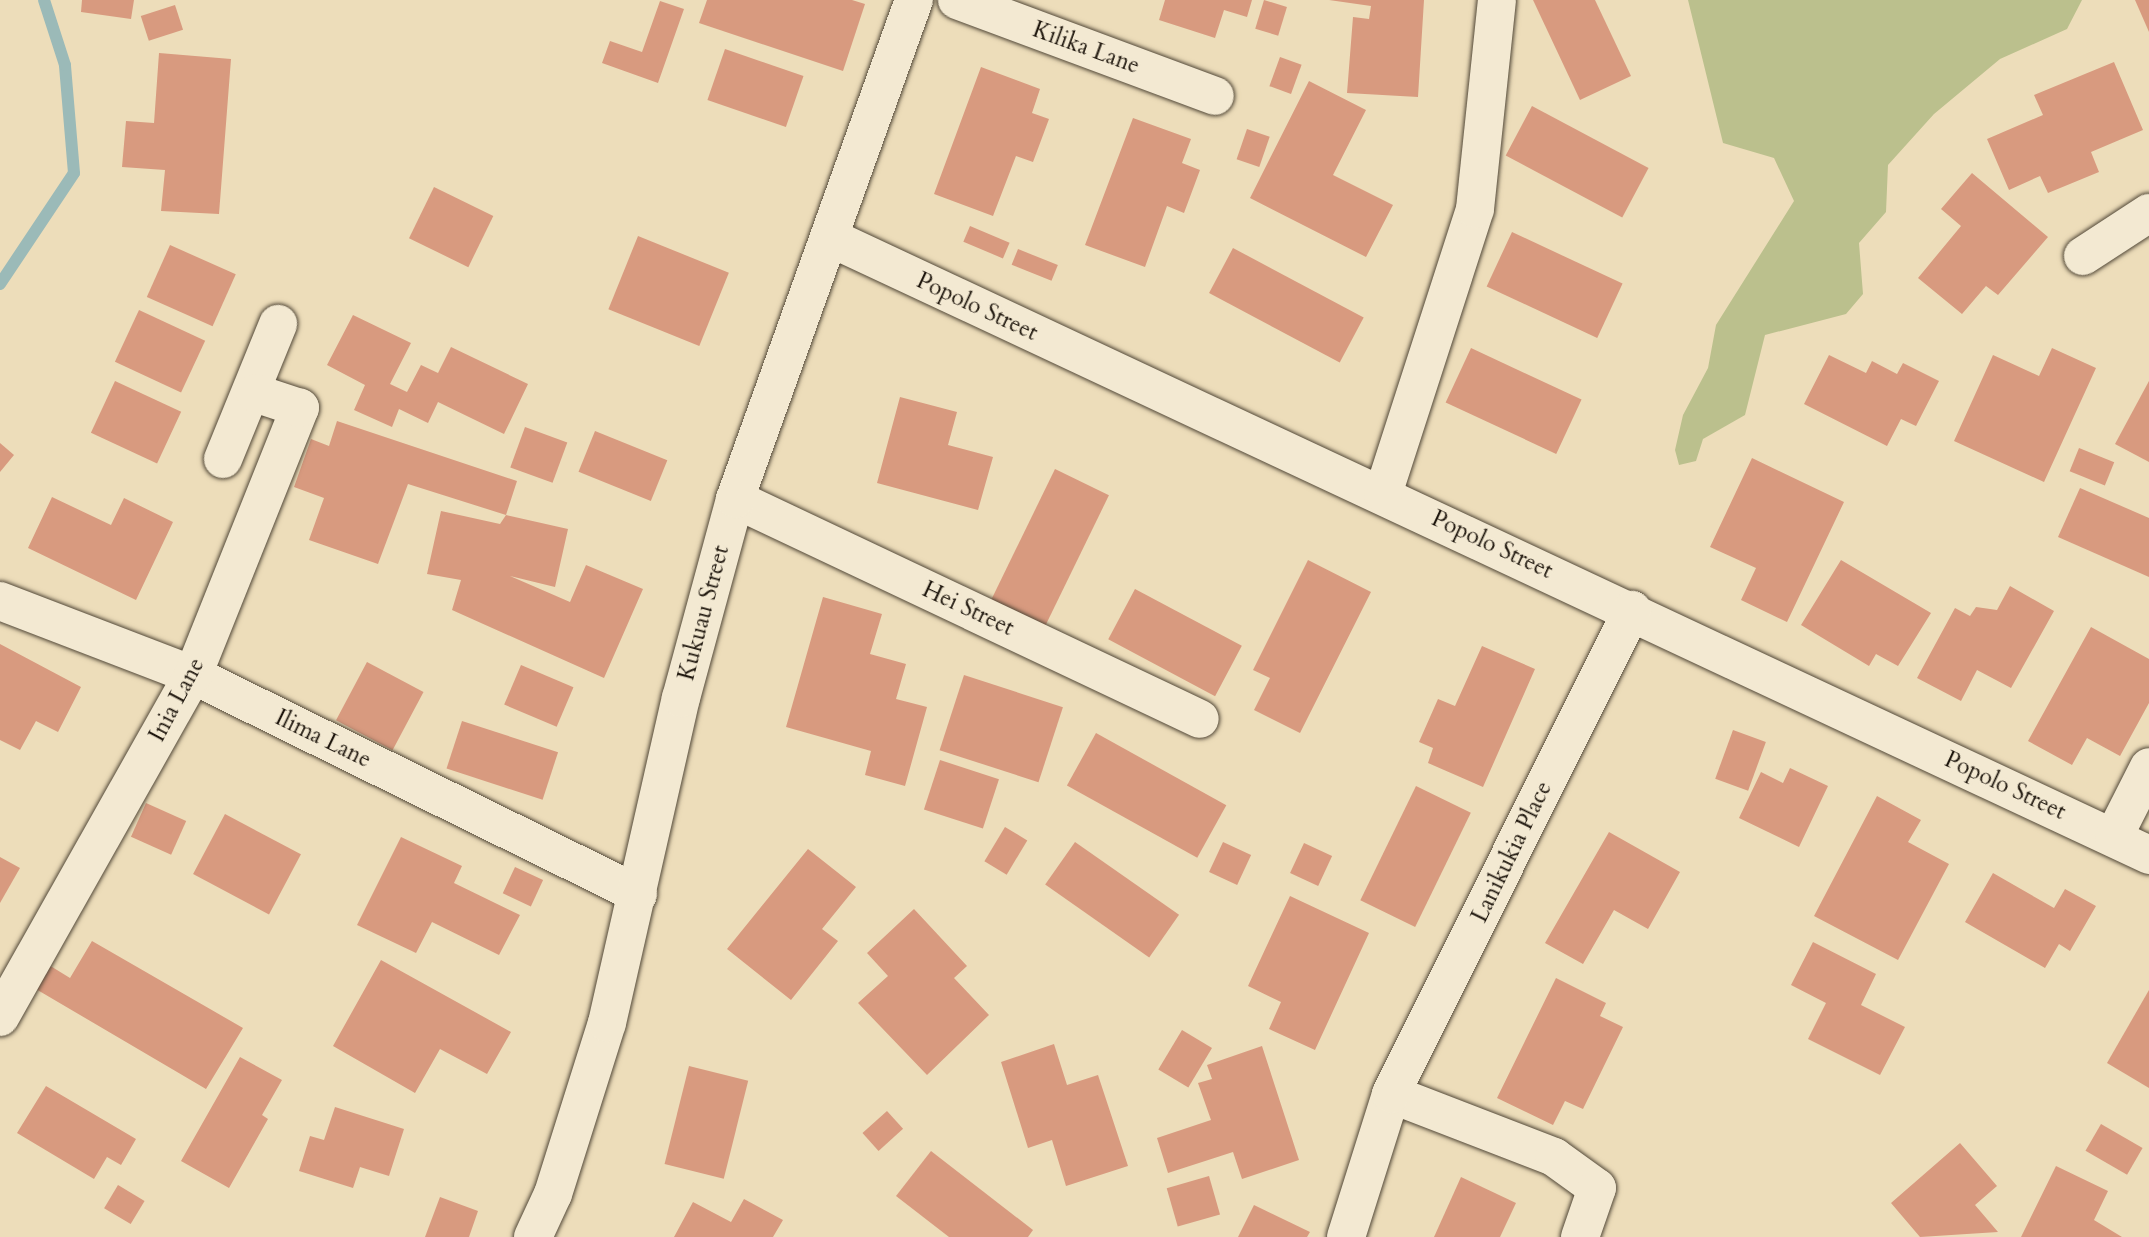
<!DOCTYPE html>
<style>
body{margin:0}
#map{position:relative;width:2149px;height:1237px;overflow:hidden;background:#edddba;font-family:Cardo,serif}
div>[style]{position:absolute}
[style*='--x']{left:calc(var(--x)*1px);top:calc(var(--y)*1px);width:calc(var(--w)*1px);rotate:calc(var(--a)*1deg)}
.green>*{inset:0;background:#bbc08d}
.stream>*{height:12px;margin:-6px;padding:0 6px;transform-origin:6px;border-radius:6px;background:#9bbab8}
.building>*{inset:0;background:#d89a7f;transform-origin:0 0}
.roads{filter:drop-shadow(0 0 2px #524838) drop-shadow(0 0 2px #524838)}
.minor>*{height:38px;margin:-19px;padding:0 19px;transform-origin:19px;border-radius:19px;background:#f3e9d2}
span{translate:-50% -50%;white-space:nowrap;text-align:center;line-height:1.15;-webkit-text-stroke:5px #f3e9d2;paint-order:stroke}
.street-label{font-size:23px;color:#1e160d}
</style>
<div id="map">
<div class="green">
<div style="clip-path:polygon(1688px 0,2082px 0,2067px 29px,2000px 59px,1934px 114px,1888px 165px,1886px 212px,1859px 243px,1863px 294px,1846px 314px,1765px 335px,1745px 415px,1703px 439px,1696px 461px,1679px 465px,1675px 450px,1683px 415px,1708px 368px,1716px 325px,1794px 201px,1774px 158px,1723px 143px)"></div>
</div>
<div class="stream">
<div style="--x:0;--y:284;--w:133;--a:-56.3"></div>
<div style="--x:74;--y:173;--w:108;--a:-94.8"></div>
<div style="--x:65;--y:65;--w:68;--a:-107.9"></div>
</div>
<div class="building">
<div style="clip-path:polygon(82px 0,134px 0,131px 19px,81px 12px)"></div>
<div style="clip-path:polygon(707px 0,852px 0,865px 4px,843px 71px,699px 23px)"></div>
<div style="clip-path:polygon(1165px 0,1252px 0,1247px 17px,1224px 10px,1215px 38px,1159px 20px)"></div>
<div style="left:1264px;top:0;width:24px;height:30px;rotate:17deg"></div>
<div style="clip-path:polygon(1329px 0,1424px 0,1418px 97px,1347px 93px,1353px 17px,1369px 19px,1371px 6px)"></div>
<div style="clip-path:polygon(1533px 0,1595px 0,1631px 76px,1580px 100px)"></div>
<div style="clip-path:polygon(2135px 0,2149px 0,2149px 32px)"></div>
<div style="clip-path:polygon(660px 1px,684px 9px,658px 83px,602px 63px,610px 41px,642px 52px)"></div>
<div style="left:175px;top:5px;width:26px;height:36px;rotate:72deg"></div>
<div style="left:725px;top:49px;width:83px;height:54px;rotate:19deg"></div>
<div style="clip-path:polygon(159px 53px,231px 59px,219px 214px,161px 211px,165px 170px,122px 167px,126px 121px,154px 123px)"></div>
<div style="left:1280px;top:57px;width:23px;height:31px;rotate:20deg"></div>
<div style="clip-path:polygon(2114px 62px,2143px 130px,2091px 152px,2099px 172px,2048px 193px,2040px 176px,2009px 190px,1987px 139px,2043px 115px,2034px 95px)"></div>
<div style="clip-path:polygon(981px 67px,1040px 89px,1032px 113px,1049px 119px,1033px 162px,1016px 156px,993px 216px,934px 194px)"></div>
<div style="clip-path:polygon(1309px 81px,1366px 110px,1333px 175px,1393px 205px,1366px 257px,1250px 198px)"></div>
<div style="left:1532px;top:106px;width:132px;height:56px;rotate:28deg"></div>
<div style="clip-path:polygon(1133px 118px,1191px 139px,1182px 163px,1200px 170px,1184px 213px,1167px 206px,1145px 267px,1085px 245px)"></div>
<div style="left:1247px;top:129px;width:24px;height:32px;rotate:19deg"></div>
<div style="clip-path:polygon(1972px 173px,2048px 237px,1998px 295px,1986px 286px,1962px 314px,1918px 278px,1961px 226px,1941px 209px)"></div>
<div style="left:434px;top:187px;width:66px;height:57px;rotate:26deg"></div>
<div style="left:970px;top:226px;width:43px;height:17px;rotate:23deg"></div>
<div style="left:1512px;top:232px;width:122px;height:60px;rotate:25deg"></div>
<div style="left:638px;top:236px;width:98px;height:79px;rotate:22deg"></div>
<div style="left:170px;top:245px;width:72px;height:57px;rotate:24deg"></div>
<div style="left:1233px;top:248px;width:148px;height:51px;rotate:28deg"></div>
<div style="left:1018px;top:249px;width:43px;height:17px;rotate:22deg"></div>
<div style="left:139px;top:310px;width:73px;height:57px;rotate:25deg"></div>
<div style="clip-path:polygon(353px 315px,411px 343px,390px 384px,407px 392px,421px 365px,438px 373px,451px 347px,528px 384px,504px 434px,438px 402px,428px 423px,399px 409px,392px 427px,354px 410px,365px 385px,327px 365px)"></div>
<div style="left:1471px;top:348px;width:122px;height:60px;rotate:25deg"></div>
<div style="clip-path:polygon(2052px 348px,2096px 368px,2044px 482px,1954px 441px,1993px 355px,2039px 376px)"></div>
<div style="clip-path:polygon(1829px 355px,1866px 373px,1872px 361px,1897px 374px,1903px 363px,1939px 381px,1916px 426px,1901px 419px,1887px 446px,1804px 404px)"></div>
<div style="left:115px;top:381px;width:73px;height:57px;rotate:25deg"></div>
<div style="clip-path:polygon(2149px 381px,2149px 462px,2115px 444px)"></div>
<div style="clip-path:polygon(900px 397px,957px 412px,948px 445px,993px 457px,978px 510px,877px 483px)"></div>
<div style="clip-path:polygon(337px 421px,517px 481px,506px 515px,568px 529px,555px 587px,510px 576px,570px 602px,586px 565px,643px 589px,604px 678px,452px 610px,461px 580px,427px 574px,441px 511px,500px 524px,506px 515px,408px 484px,378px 564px,309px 540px,324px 498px,294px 487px,311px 439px,329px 446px)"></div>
<div style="left:525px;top:427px;width:45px;height:43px;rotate:20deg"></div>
<div style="left:595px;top:431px;width:78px;height:44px;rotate:22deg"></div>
<div style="clip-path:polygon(0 443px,14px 455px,0 472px)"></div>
<div style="left:2079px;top:448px;width:38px;height:25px;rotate:22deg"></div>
<div style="clip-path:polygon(1752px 458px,1844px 502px,1787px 622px,1741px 600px,1756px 568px,1710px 547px)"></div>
<div style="left:1055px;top:469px;width:60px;height:149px;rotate:26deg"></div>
<div style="clip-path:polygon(2080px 488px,2149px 518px,2149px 577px,2058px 537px)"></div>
<div style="clip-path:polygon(52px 497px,111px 525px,124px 498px,173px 522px,136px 600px,28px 548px)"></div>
<div style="clip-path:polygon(1308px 560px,1371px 592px,1300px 733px,1254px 710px,1270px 678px,1253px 670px)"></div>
<div style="clip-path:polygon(1841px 560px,1931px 613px,1898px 666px,1876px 654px,1869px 666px,1801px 625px)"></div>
<div style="clip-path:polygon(2010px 586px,2054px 611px,2011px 688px,1977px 670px,1961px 701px,1917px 678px,1955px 608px,1970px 616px,1976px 607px,1997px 610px)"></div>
<div style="left:1135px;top:589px;width:121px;height:57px;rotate:28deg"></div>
<div style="clip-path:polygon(823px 597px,882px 614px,870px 654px,906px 664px,896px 699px,927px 707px,905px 786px,865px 775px,871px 751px,786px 727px)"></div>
<div style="clip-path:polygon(2091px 627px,2149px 659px,2149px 703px,2120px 756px,2087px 738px,2072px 765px,2028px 741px)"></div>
<div style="clip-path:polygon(0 644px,81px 687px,58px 732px,36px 721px,20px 750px,0 740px)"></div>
<div style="clip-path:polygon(1482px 646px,1535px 669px,1483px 787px,1428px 763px,1433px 748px,1419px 742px,1438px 699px,1455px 706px)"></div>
<div style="left:367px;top:662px;width:64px;height:66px;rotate:28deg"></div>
<div style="left:521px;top:665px;width:57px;height:43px;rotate:23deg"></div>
<div style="left:964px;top:675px;width:104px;height:79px;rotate:18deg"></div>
<div style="left:462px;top:721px;width:101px;height:50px;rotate:18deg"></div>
<div style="left:1733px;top:730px;width:35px;height:52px;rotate:20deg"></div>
<div style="left:1096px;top:733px;width:149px;height:60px;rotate:29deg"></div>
<div style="left:940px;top:760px;width:62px;height:52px;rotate:18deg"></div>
<div style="clip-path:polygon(1790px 768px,1828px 786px,1799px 847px,1739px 818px,1761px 772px,1783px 783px)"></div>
<div style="left:1416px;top:786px;width:61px;height:127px;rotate:26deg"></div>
<div style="clip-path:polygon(1877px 796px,1921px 820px,1908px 842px,1949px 864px,1898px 960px,1814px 916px)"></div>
<div style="left:146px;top:803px;width:44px;height:37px;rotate:24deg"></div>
<div style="left:225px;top:814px;width:86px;height:68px;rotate:28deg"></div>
<div style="left:1005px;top:827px;width:26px;height:40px;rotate:31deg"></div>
<div style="clip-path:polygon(1609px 832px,1680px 872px,1648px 929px,1614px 910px,1583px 964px,1545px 943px)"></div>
<div style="clip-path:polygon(401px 837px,462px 866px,454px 883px,520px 915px,499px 955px,432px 922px,416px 953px,357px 925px)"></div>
<div style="left:1075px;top:842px;width:127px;height:52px;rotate:35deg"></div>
<div style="left:1223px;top:842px;width:31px;height:33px;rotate:25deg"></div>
<div style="left:1304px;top:843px;width:31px;height:33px;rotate:25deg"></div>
<div style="clip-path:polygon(808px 849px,856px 887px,822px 929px,838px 941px,791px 1000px,727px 949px)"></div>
<div style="clip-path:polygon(0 857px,20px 868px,0 903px)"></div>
<div style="left:515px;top:867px;width:31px;height:29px;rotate:25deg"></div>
<div style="clip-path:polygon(1993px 873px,2054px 908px,2065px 889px,2096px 906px,2070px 951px,2059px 944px,2045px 968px,1965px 922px)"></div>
<div style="clip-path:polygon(1290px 896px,1369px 933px,1315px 1050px,1269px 1029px,1281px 1002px,1248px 986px)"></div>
<div style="clip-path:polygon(914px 909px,967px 966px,954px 978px,989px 1015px,927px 1075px,858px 1003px,888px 976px,867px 953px)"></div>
<div style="clip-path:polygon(92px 941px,243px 1028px,206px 1089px,29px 985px,44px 962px,70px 978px)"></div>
<div style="clip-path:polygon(1813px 942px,1876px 974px,1861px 1005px,1905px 1027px,1880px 1075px,1808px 1039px,1826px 1003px,1791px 985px)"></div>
<div style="clip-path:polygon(381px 960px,511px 1032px,487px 1074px,440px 1049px,415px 1093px,333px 1046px)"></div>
<div style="clip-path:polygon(1556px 978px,1606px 1003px,1600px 1016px,1623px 1027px,1583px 1109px,1565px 1101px,1553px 1125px,1497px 1098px)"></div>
<div style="clip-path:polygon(2149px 990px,2149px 1088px,2107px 1063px)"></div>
<div style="left:1182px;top:1030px;width:35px;height:46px;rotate:31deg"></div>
<div style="clip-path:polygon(1054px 1044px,1067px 1085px,1098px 1075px,1128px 1166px,1066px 1186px,1052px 1140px,1028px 1148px,1001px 1062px)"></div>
<div style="clip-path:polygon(1262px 1046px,1299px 1160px,1242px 1179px,1233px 1152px,1168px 1173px,1157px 1138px,1211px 1120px,1198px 1083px,1212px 1079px,1207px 1065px)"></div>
<div style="clip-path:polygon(240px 1057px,282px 1080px,262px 1115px,268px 1119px,229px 1188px,181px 1161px)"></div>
<div style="left:689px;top:1066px;width:61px;height:101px;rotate:14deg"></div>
<div style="clip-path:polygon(46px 1086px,136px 1139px,121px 1165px,107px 1157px,94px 1179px,17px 1133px)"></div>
<div style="clip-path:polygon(335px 1107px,404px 1129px,389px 1176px,360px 1167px,353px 1188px,299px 1171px,310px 1136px,324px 1140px)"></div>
<div style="left:887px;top:1111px;width:24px;height:33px;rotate:48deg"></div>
<div style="left:2101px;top:1124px;width:48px;height:31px;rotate:30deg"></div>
<div style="clip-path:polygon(1960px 1143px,1997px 1186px,1975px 1205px,1998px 1232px,1920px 1237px,1891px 1203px)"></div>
<div style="clip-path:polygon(931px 1151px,1033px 1230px,1028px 1237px,949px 1237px,896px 1196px)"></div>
<div style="clip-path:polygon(2056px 1166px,2108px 1191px,2094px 1220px,2122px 1237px,2021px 1237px)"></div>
<div style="left:1209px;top:1176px;width:40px;height:44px;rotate:74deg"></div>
<div style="clip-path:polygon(1461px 1177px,1516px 1203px,1500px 1237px,1434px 1237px)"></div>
<div style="left:118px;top:1185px;width:31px;height:27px;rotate:31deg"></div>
<div style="clip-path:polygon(440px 1197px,478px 1211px,469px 1237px,425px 1237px)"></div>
<div style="clip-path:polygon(744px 1199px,783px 1220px,773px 1237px,674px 1237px,693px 1202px,731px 1222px)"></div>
<div style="clip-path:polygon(1254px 1205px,1310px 1232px,1307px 1237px,1238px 1237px)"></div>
</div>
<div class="roads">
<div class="minor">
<div style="--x:957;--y:0;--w:275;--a:20.4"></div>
<div style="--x:833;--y:239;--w:1453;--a:25.08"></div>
<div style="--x:2083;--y:256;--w:79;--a:-33.1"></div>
<div style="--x:223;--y:459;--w:146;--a:-67.8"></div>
<div style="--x:1383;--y:494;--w:299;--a:-72.1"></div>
<div style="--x:1475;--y:209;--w:210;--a:-84"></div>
<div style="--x:735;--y:499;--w:514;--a:25.32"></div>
<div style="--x:0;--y:601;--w:207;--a:21"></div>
<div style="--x:193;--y:675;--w:496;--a:26.2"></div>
<div style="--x:2114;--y:836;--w:77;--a:-63.1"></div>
<div style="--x:0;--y:1017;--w:393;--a:-60.6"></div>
<div style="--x:193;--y:675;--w:288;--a:-68.2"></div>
<div style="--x:300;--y:408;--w:47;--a:-161.6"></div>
<div style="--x:1391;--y:1094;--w:175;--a:21.1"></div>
<div style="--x:1554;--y:1157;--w:53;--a:35.8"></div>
<div style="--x:1597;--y:1188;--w:52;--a:109.1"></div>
<div style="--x:533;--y:1237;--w:47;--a:-65.1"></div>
<div style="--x:553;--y:1194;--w:179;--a:-72.5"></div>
<div style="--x:607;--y:1023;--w:333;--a:-77.2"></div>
<div style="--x:681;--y:698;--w:206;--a:-74.8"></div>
<div style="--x:735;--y:499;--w:530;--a:-70.27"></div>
<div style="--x:1346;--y:1237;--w:150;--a:-72.5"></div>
<div style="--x:1391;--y:1094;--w:541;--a:-63.53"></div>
</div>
</div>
<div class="street-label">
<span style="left:1086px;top:48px;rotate:20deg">Kilika Lane</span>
<span style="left:977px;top:307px;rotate:25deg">Popolo Street</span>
<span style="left:1492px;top:545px;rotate:25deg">Popolo Street</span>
<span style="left:968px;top:609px;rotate:25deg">Hei Street</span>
<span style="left:704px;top:613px;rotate:-75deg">Kukuau Street</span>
<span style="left:177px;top:700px;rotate:-62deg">Inia Lane</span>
<span style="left:323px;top:739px;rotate:26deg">Ilima Lane</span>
<span style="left:2005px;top:786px;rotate:25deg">Popolo Street</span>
<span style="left:1512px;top:852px;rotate:-64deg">Lanikukia Place</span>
</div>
</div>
